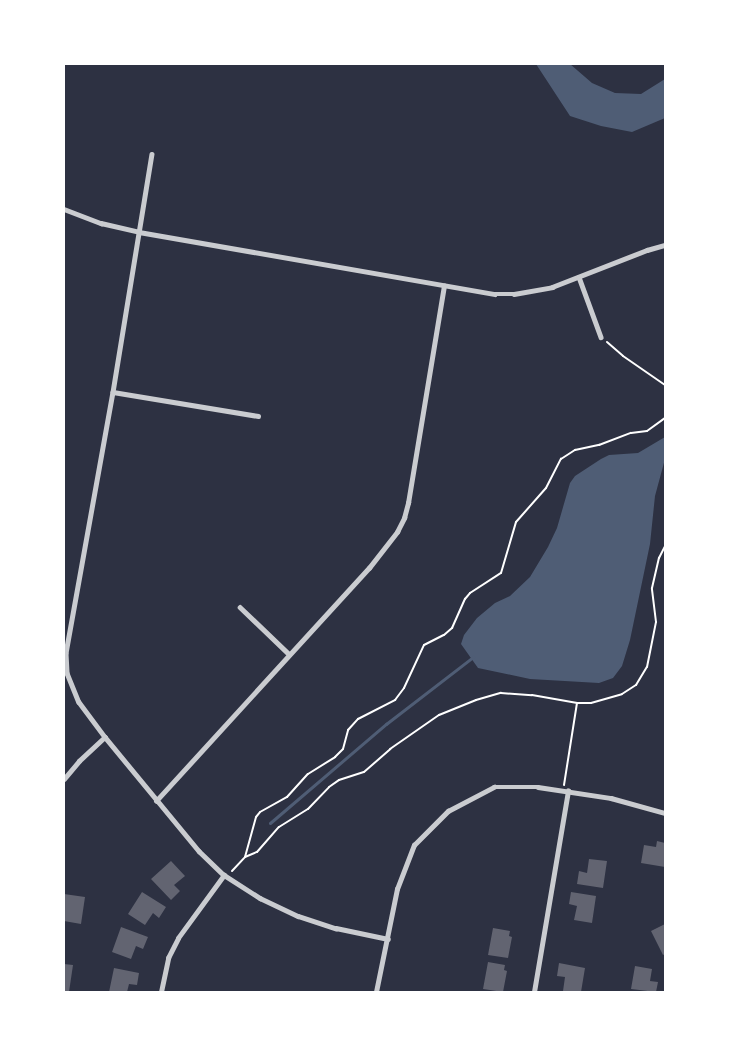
<!DOCTYPE html>
<style>
body{margin:0}
#map{position:relative;width:729px;height:1056px;overflow:hidden;background:#2d3142;font-family:"Source Serif 4",serif}
div>[style]{position:absolute}
[style*='--x']{left:calc(var(--x)*1px);top:calc(var(--y)*1px);width:calc(var(--w)*1px);rotate:calc(var(--a)*1deg)}
.water>*{inset:0;background:#4f5d75}
.stream>*{height:3px;margin:-1.5px;padding:0 1.5px;transform-origin:1.5px;border-radius:1.5px;background:#4f5d75}
.building>*{inset:0;background:#626471}
.path>*{height:2px;margin:-1px;padding:0 1px;transform-origin:1px;border-radius:1px;background:#fff}
.minor>*{height:4.5px;margin:-2.25px;padding:0 2.25px;transform-origin:2.25px;border-radius:2.25px;background:#caccd0}
span{translate:-50% -50%;white-space:nowrap;text-align:center;line-height:1.15;-webkit-text-stroke:5px #fff;paint-order:stroke}
.frame{position:absolute;inset:0;border:65px solid #fff;pointer-events:none}
</style>
<div id="map">
<div class="water">
<div style="clip-path:polygon(536px 64px,570px 64px,592px 83px,615px 93px,641px 94px,665px 79px,665px 118px,632px 132px,601px 126px,570px 116px)"></div>
<div style="clip-path:polygon(665px 437px,665px 459px,655px 496px,650px 544px,630px 640px,622px 666px,613px 678px,599px 683px,530px 679px,478px 668px,461px 644px,464px 635px,477px 618px,495px 603px,510px 596px,530px 577px,548px 547px,557px 528px,570px 483px,575px 476px,601px 459px,609px 455px,638px 453px)"></div>
</div>
<div class="stream">
<div style="--x:270;--y:823;--w:153;--a:-40.5"></div>
<div style="--x:386;--y:724;--w:110;--a:-37.6"></div>
</div>
<div class="building">
<div style="clip-path:polygon(657px 841px,665px 843px,665px 867px,641px 863px,644px 845px,656px 847px)"></div>
<div style="clip-path:polygon(589px 859px,607px 861px,603px 888px,577px 884px,579px 871px,587px 873px)"></div>
<div style="clip-path:polygon(171px 861px,185px 876px,174px 885px,180px 891px,171px 900px,151px 879px)"></div>
<div style="clip-path:polygon(142px 892px,166px 907px,159px 918px,153px 913px,145px 925px,128px 914px)"></div>
<div style="clip-path:polygon(571px 892px,596px 896px,592px 923px,574px 920px,577px 906px,569px 904px)"></div>
<div style="clip-path:polygon(64px 894px,85px 897px,81px 924px,64px 921px)"></div>
<div style="clip-path:polygon(665px 924px,665px 954px,663px 955px,651px 931px)"></div>
<div style="clip-path:polygon(121px 927px,148px 937px,143px 949px,136px 946px,131px 959px,112px 952px)"></div>
<div style="clip-path:polygon(493px 928px,510px 931px,509px 936px,512px 937px,508px 958px,488px 955px)"></div>
<div style="clip-path:polygon(488px 962px,505px 965px,504px 970px,507px 971px,503px 992px,483px 989px)"></div>
<div style="clip-path:polygon(559px 963px,585px 968px,581px 992px,563px 991px,565px 977px,557px 976px)"></div>
<div style="clip-path:polygon(64px 964px,73px 965px,69px 992px,64px 991px)"></div>
<div style="clip-path:polygon(635px 966px,652px 969px,650px 981px,658px 982px,656px 992px,631px 989px)"></div>
<div style="clip-path:polygon(114px 968px,139px 973px,137px 985px,129px 984px,127px 992px,109px 992px)"></div>
</div>
<div class="path">
<div style="--x:607;--y:342;--w:21;--a:41"></div>
<div style="--x:623;--y:356;--w:51;--a:34.6"></div>
<div style="--x:564;--y:785;--w:83;--a:-81"></div>
<div style="--x:245;--y:857;--w:41;--a:-74.6"></div>
<div style="--x:256;--y:817;--w:6;--a:-51"></div>
<div style="--x:260;--y:812;--w:31;--a:-29"></div>
<div style="--x:287;--y:797;--w:31;--a:-48"></div>
<div style="--x:308;--y:774;--w:32;--a:-32"></div>
<div style="--x:335;--y:757;--w:11;--a:-45"></div>
<div style="--x:343;--y:749;--w:20;--a:-75"></div>
<div style="--x:348;--y:730;--w:15;--a:-48"></div>
<div style="--x:358;--y:719;--w:42;--a:-27.2"></div>
<div style="--x:395;--y:700;--w:15;--a:-53"></div>
<div style="--x:404;--y:688;--w:47;--a:-65.1"></div>
<div style="--x:424;--y:645;--w:22;--a:-27"></div>
<div style="--x:444;--y:635;--w:11;--a:-41"></div>
<div style="--x:452;--y:628;--w:32;--a:-66"></div>
<div style="--x:465;--y:599;--w:8;--a:-50"></div>
<div style="--x:470;--y:593;--w:37;--a:-33"></div>
<div style="--x:501;--y:573;--w:53;--a:-73.6"></div>
<div style="--x:516;--y:522;--w:45;--a:-48.6"></div>
<div style="--x:546;--y:488;--w:33;--a:-63"></div>
<div style="--x:561;--y:459;--w:17;--a:-33"></div>
<div style="--x:575;--y:450;--w:25;--a:-12"></div>
<div style="--x:599;--y:445;--w:34;--a:-21"></div>
<div style="--x:631;--y:433;--w:16;--a:-7"></div>
<div style="--x:647;--y:431;--w:22;--a:-36"></div>
<div style="--x:232;--y:871;--w:19;--a:-47"></div>
<div style="--x:245;--y:857;--w:13;--a:-23"></div>
<div style="--x:257;--y:852;--w:33;--a:-49"></div>
<div style="--x:279;--y:827;--w:34;--a:-32"></div>
<div style="--x:308;--y:809;--w:30;--a:-46"></div>
<div style="--x:329;--y:787;--w:12;--a:-35"></div>
<div style="--x:339;--y:780;--w:26;--a:-18"></div>
<div style="--x:364;--y:772;--w:35;--a:-41"></div>
<div style="--x:390;--y:749;--w:60;--a:-34.8"></div>
<div style="--x:439;--y:715;--w:40;--a:-22"></div>
<div style="--x:476;--y:700;--w:26;--a:-16"></div>
<div style="--x:501;--y:693;--w:31;--a:4"></div>
<div style="--x:532;--y:695;--w:46;--a:10.1"></div>
<div style="--x:577;--y:703;--w:14;--a:0"></div>
<div style="--x:591;--y:703;--w:32;--a:-16"></div>
<div style="--x:622;--y:694;--w:17;--a:-33"></div>
<div style="--x:636;--y:685;--w:21;--a:-59"></div>
<div style="--x:647;--y:667;--w:46;--a:-78.7"></div>
<div style="--x:656;--y:622;--w:34;--a:-97"></div>
<div style="--x:652;--y:588;--w:31;--a:-77"></div>
<div style="--x:659;--y:558;--w:13;--a:-63"></div>
</div>
<div class="minor">
<div style="--x:152;--y:154;--w:241;--a:99.3"></div>
<div style="--x:113;--y:392;--w:265;--a:100.2"></div>
<div style="--x:66;--y:653;--w:20;--a:87"></div>
<div style="--x:67;--y:673;--w:31;--a:68"></div>
<div style="--x:79;--y:702;--w:44;--a:53.4"></div>
<div style="--x:105;--y:737;--w:148;--a:50.5"></div>
<div style="--x:199;--y:851;--w:35;--a:44"></div>
<div style="--x:224;--y:875;--w:43;--a:32.6"></div>
<div style="--x:260;--y:898;--w:42;--a:25.3"></div>
<div style="--x:298;--y:916;--w:40;--a:18"></div>
<div style="--x:336;--y:928;--w:53;--a:11.9"></div>
<div style="--x:64;--y:209;--w:40;--a:21"></div>
<div style="--x:101;--y:223;--w:39;--a:13"></div>
<div style="--x:139;--y:232;--w:361;--a:9.9"></div>
<div style="--x:495;--y:294;--w:19;--a:0"></div>
<div style="--x:514;--y:294;--w:39;--a:-10"></div>
<div style="--x:552;--y:287;--w:102;--a:-21.3"></div>
<div style="--x:647;--y:250;--w:19;--a:-16"></div>
<div style="--x:579;--y:277;--w:64;--a:69.9"></div>
<div style="--x:113;--y:392;--w:147;--a:9.4"></div>
<div style="--x:240;--y:607;--w:68;--a:43.8"></div>
<div style="--x:64;--y:779;--w:23;--a:-50"></div>
<div style="--x:79;--y:761;--w:35;--a:-43"></div>
<div style="--x:156;--y:801;--w:316;--a:-47.6"></div>
<div style="--x:369;--y:568;--w:46;--a:-52.1"></div>
<div style="--x:397;--y:532;--w:16;--a:-63"></div>
<div style="--x:404;--y:518;--w:16;--a:-75"></div>
<div style="--x:408;--y:503;--w:220;--a:-80.6"></div>
<div style="--x:161;--y:992;--w:35;--a:-78"></div>
<div style="--x:168;--y:958;--w:22;--a:-63"></div>
<div style="--x:178;--y:938;--w:78;--a:-53.9"></div>
<div style="--x:376;--y:992;--w:105;--a:-78.5"></div>
<div style="--x:397;--y:889;--w:47;--a:-68.9"></div>
<div style="--x:414;--y:845;--w:48;--a:-45"></div>
<div style="--x:448;--y:811;--w:52;--a:-27.6"></div>
<div style="--x:494;--y:787;--w:44;--a:0"></div>
<div style="--x:538;--y:787;--w:74;--a:8.6"></div>
<div style="--x:611;--y:798;--w:56;--a:15.5"></div>
<div style="--x:534;--y:992;--w:204;--a:-80.4"></div>
</div>
<div class="frame"></div>
</div>
